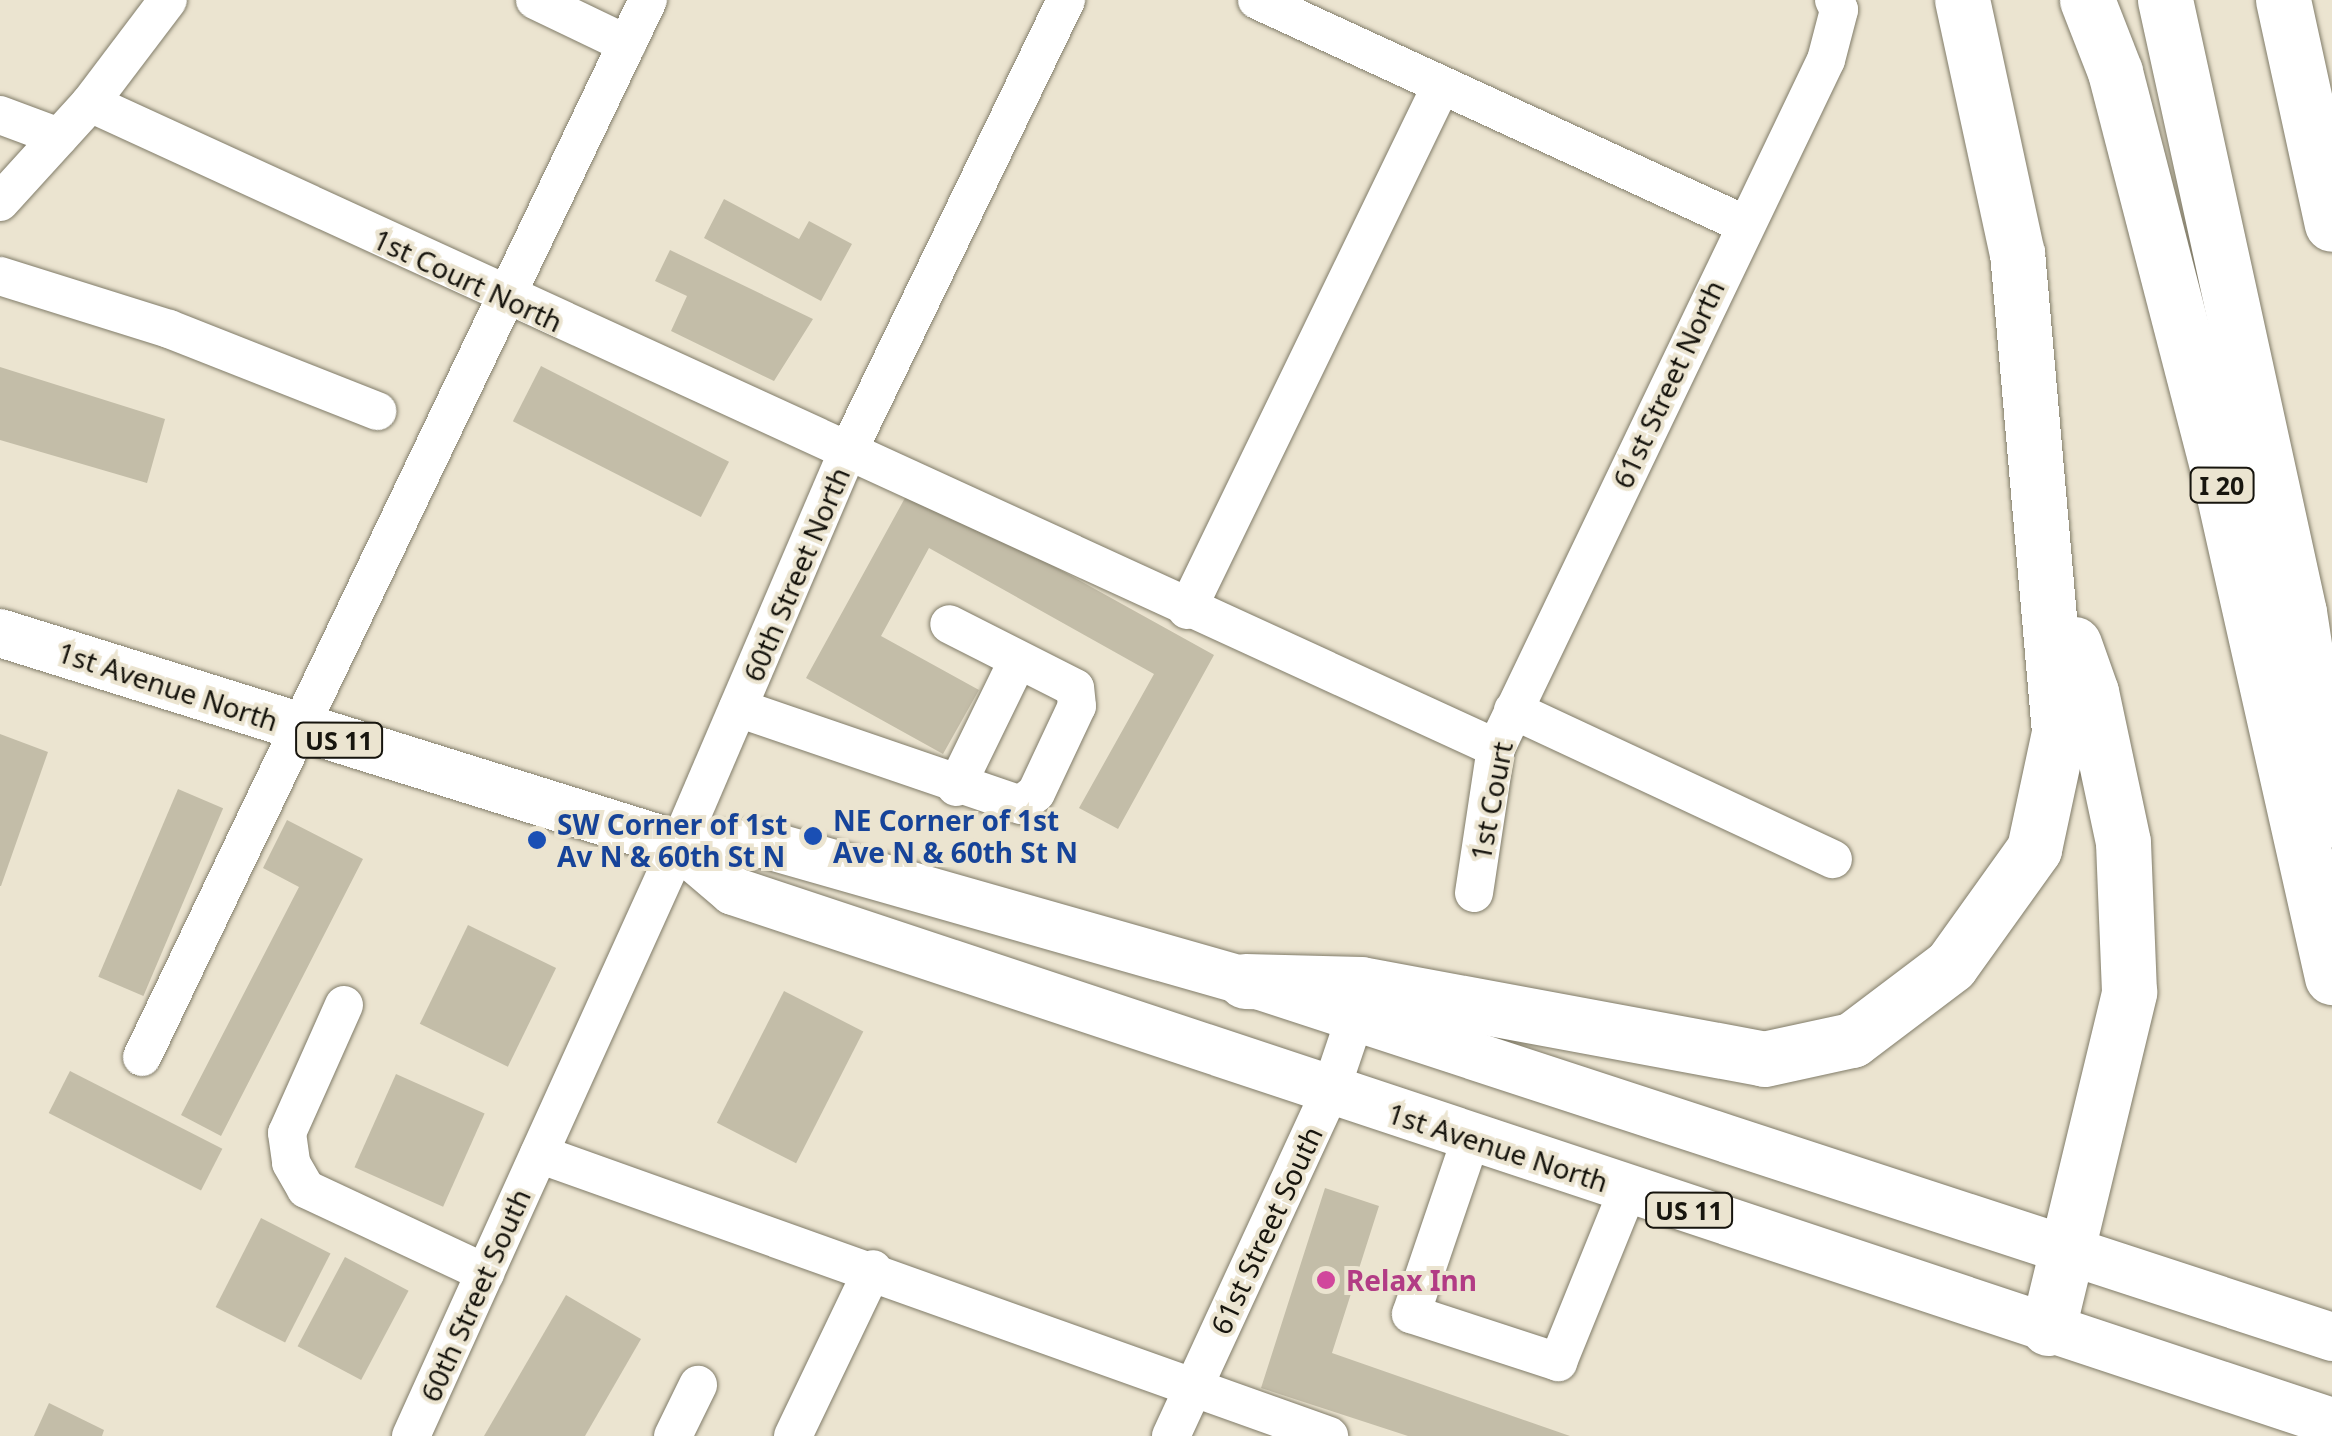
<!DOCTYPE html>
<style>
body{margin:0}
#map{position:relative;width:2332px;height:1436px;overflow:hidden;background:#ebe4d0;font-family:"Noto Sans",sans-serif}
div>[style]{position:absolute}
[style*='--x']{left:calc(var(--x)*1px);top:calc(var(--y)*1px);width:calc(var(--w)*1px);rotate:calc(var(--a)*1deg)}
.building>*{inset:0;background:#c3bda8;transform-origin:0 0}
.roads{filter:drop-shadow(0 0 2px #817c69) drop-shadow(0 0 2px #817c69)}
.minor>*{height:38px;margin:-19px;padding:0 19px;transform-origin:19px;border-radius:19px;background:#fff}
.major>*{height:48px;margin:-24px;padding:0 24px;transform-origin:24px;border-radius:24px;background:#fff}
.highway>*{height:55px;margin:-27.5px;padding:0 27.5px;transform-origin:27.5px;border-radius:27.5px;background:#fff}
.dots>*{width:28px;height:28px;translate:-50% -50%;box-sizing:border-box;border:5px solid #ebe4d0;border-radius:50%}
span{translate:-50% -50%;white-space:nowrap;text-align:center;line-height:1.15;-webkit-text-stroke:8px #ebe4d0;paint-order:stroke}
.shield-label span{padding:2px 8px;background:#ebe4d0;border:2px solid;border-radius:8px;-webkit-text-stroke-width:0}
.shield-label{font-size:25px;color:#17150e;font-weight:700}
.street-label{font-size:28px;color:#17150e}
.transit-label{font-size:28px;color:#164399;font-weight:700}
.left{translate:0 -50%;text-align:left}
.hotel-label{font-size:28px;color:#b23c85;font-weight:700}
</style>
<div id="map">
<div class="building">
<div style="clip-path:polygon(724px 199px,799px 239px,809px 221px,852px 244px,821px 301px,704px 238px)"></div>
<div style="clip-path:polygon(670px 250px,813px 319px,774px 381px,671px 331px,687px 296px,655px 281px)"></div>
<div style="left:541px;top:366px;width:211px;height:62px;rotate:27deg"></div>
<div style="clip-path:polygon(0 367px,165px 419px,147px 483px,0 440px)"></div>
<div style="clip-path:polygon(911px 487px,1214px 655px,1118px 829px,1079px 808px,1154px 674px,929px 548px,881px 636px,979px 690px,943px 754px,806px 678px)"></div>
<div style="clip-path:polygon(0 734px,48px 752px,1px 886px,0 886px)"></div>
<div style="left:178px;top:789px;width:49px;height:204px;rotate:23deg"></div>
<div style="clip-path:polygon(287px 820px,363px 859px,221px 1136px,181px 1115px,299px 887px,263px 868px)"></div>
<div style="left:468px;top:925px;width:98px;height:110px;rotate:26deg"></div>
<div style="left:784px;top:991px;width:89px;height:148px;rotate:27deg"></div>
<div style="left:70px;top:1071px;width:171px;height:47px;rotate:27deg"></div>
<div style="left:396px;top:1074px;width:97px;height:102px;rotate:24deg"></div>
<div style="clip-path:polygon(1325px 1188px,1379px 1206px,1332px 1353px,1570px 1436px,1408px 1436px,1261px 1388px)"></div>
<div style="left:261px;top:1218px;width:78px;height:100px;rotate:27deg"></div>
<div style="left:345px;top:1257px;width:72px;height:101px;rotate:28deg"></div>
<div style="clip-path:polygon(566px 1295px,641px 1339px,585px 1436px,484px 1436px)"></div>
<div style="clip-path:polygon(49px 1403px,104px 1430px,102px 1436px,34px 1436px)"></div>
</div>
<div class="roads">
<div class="minor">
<div style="--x:535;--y:0;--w:102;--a:25.6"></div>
<div style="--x:1257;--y:0;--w:536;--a:24.7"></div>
<div style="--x:90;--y:103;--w:1547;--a:24.64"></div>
<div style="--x:0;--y:115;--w:63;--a:20.4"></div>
<div style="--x:0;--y:202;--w:134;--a:-47.7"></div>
<div style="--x:90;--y:103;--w:129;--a:-52.9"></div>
<div style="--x:0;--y:276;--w:177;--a:17.4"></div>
<div style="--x:169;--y:329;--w:224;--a:21.5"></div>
<div style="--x:1187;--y:610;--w:582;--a:-64.14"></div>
<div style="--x:738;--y:708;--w:299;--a:18.9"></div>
<div style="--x:1021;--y:805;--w:19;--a:-39"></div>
<div style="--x:1036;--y:793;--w:96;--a:-64.8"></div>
<div style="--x:1077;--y:706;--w:18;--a:-96"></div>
<div style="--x:1075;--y:688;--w:141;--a:-153.1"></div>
<div style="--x:1513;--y:710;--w:353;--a:25"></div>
<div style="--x:956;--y:787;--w:141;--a:-64"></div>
<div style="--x:1474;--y:893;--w:147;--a:-81.4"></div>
<div style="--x:1496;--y:748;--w:763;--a:-64.38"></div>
<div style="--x:1826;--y:60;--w:52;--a:-75.4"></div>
<div style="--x:1839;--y:10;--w:11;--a:-117"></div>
<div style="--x:344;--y:1005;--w:140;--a:114"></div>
<div style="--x:287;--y:1133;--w:30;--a:82"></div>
<div style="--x:291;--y:1163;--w:30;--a:60"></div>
<div style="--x:306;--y:1189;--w:198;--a:25.1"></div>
<div style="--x:142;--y:1057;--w:1172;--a:-64.42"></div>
<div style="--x:1471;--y:1138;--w:186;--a:108.8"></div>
<div style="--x:1411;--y:1314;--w:155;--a:18.1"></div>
<div style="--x:1558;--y:1362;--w:186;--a:-67.9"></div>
<div style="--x:539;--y:1154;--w:839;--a:19.64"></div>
<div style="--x:411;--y:1436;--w:649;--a:-65.61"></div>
<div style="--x:679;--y:845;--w:431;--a:-66.8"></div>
<div style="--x:849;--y:449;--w:499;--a:-64.2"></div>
<div style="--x:673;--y:1436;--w:57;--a:-63.9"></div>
<div style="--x:793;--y:1436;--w:185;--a:-64.4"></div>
<div style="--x:1171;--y:1436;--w:379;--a:-65.2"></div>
<div style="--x:1330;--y:1092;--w:75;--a:-71.3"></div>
</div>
<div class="major">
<div style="--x:0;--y:633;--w:711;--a:17.34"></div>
<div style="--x:679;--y:845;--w:85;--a:-0.7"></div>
<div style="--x:764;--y:844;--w:500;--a:15.9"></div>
<div style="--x:1245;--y:981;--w:1144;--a:18.13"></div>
<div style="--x:679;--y:845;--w:71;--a:40.4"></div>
<div style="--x:733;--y:891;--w:1685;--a:18.37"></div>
</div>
<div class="highway">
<div style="--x:2087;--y:0;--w:77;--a:68.7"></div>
<div style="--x:2115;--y:72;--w:406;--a:75.5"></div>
<div style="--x:2217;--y:465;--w:525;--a:77.34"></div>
<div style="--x:2165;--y:0;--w:626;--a:77.65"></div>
<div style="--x:2299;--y:612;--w:210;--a:81.3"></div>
<div style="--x:2283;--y:0;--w:229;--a:77.7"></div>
<div style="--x:1245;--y:981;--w:116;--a:1.5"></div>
<div style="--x:1361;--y:984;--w:410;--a:10.5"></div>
<div style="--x:1764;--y:1059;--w:90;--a:-12.2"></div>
<div style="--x:1852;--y:1040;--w:124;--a:-37.1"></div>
<div style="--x:1951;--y:965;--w:143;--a:-54.4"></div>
<div style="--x:2034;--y:849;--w:120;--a:-77.9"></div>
<div style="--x:2059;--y:732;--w:480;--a:-95"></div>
<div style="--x:2017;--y:254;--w:260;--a:-102.2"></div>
<div style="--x:2048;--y:1328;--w:346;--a:-76.4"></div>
<div style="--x:2129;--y:992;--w:150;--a:-92.3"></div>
<div style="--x:2123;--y:842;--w:153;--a:-102"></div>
<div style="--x:2091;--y:692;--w:51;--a:-109.5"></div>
</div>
</div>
<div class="dots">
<div style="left:813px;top:836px;background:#1a4fb4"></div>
<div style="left:537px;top:840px;background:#1a4fb4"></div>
<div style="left:1326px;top:1280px;background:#d1479c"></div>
</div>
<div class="shield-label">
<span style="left:2222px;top:485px">I 20</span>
<span style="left:339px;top:740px">US 11</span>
<span style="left:1689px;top:1210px">US 11</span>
</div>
<div class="street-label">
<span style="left:468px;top:280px;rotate:25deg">1st Court North</span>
<span style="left:1668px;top:384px;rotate:-65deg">61st Street North</span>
<span style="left:796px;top:574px;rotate:-67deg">60th Street North</span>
<span style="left:168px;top:686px;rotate:18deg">1st Avenue North</span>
<span style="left:1491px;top:801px;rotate:-79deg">1st Court</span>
<span style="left:1498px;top:1147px;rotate:18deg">1st Avenue North</span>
<span style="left:1266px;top:1230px;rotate:-65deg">61st Street South</span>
<span style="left:475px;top:1295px;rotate:-66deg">60th Street South</span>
</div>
<div class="transit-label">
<span class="left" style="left:833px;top:836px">NE Corner of 1st<br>Ave N &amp; 60th St N</span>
<span class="left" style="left:557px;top:840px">SW Corner of 1st<br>Av N &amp; 60th St N</span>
</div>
<div class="hotel-label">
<span class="left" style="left:1346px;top:1280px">Relax Inn</span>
</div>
</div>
